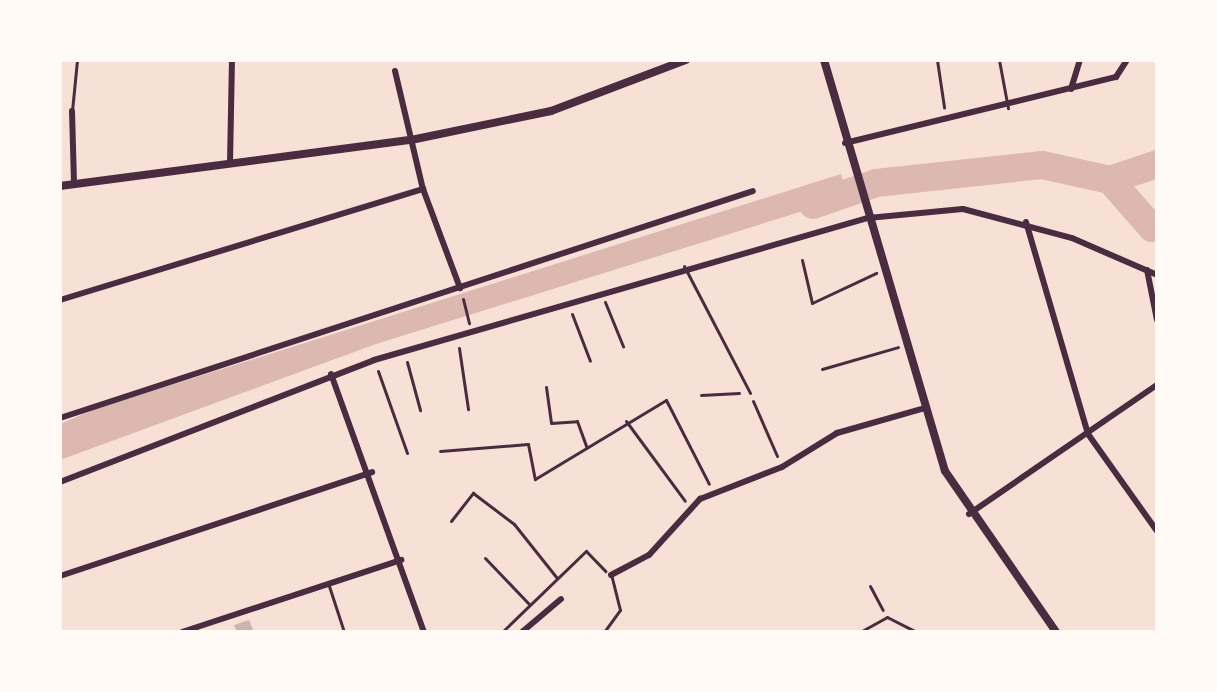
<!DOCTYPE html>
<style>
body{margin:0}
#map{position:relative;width:1217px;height:692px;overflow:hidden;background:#f7e1d7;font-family:"Sofia Sans Condensed",sans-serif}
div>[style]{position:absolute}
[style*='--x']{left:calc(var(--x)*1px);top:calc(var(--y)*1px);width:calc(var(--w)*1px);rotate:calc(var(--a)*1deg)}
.water>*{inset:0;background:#dcb8b0}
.river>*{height:28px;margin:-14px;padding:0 14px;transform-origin:14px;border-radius:14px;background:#dcb8b0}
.building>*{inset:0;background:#ccb4b1}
.path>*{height:3px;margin:-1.5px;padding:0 1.5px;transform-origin:1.5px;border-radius:1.5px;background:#4a2c40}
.service>*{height:3px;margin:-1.5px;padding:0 1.5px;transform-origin:1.5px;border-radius:1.5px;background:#4a2c40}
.minor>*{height:6px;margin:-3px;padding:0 3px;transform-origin:3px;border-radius:3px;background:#4a2c40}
.tertiary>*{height:8px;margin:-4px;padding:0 4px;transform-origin:4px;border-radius:4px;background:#4a2c40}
span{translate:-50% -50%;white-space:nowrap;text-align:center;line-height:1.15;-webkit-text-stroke:7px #fffaf5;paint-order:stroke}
.frame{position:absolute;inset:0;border:62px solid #fffaf5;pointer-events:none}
</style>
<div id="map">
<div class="water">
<div style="clip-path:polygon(841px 174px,848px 197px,376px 344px,60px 460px,60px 424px,95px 409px)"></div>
</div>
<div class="river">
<div style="--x:1110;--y:180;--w:50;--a:-18.8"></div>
<div style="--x:813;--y:205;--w:67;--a:-19.2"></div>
<div style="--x:876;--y:183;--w:167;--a:-6.2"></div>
<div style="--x:1042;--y:165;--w:70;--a:12.4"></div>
<div style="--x:1110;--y:180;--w:64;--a:48.8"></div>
</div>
<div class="building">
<div style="clip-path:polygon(249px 620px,254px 632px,237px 632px,234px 625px)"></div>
</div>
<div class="path">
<div style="--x:937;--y:60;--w:48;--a:81.5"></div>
<div style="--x:802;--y:260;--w:44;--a:76.9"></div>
<div style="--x:812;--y:303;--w:71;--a:-25.1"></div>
<div style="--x:463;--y:299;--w:25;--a:76"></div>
<div style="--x:605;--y:302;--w:48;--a:67.8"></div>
<div style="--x:572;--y:314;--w:50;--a:69"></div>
<div style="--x:459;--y:348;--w:62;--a:81.6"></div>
<div style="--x:407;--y:362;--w:50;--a:74.8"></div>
<div style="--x:822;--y:369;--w:79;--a:-16.1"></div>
<div style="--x:378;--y:371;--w:87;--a:70.5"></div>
<div style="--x:546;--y:387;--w:36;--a:82"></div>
<div style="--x:551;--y:423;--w:26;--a:-4"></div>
<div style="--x:577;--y:421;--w:27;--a:70"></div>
<div style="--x:701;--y:395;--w:38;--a:-3"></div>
<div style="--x:753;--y:401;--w:60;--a:66.4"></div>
<div style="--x:626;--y:421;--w:99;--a:53.6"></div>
<div style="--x:440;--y:451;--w:88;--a:-4.5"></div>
<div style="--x:528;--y:444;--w:36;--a:79"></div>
<div style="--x:535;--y:479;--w:153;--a:-31.1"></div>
<div style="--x:666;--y:400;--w:94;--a:62.9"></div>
<div style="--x:451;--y:521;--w:36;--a:-52"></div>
<div style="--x:473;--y:493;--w:51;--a:37.1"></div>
<div style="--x:514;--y:524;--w:69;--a:51.5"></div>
<div style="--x:485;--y:558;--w:64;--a:46.3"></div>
<div style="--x:870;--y:586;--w:27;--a:62"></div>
<div style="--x:502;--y:632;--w:117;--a:-44"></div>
<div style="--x:586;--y:551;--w:28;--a:46"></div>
<div style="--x:763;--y:632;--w:23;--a:0"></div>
</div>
<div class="service">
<div style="--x:999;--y:60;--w:49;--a:79.4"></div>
<div style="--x:72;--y:111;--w:51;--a:-84.4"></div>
<div style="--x:684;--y:266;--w:143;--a:62.5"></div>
<div style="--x:329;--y:586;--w:48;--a:71.9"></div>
<div style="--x:604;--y:632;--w:27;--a:-54"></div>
<div style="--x:620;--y:610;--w:36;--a:-104"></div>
<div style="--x:860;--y:632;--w:31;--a:-29"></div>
<div style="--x:887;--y:617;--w:34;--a:27"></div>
</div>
<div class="minor">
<div style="--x:395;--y:71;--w:121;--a:76.7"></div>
<div style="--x:423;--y:189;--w:106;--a:69.5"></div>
<div style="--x:1071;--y:89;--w:30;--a:-73"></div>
<div style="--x:72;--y:111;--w:73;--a:88.4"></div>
<div style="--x:845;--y:143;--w:279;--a:-13.7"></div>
<div style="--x:1116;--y:77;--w:20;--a:-57"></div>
<div style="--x:230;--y:163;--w:103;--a:-88.9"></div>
<div style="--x:1026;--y:222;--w:221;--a:73.7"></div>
<div style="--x:1088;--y:434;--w:119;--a:54.6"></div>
<div style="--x:1147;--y:270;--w:51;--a:78.7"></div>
<div style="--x:60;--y:300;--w:380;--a:-17"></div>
<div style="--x:331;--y:374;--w:274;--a:70.2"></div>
<div style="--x:60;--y:418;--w:729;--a:-18.14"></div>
<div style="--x:60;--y:482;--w:337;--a:-21.2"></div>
<div style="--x:374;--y:360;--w:514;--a:-16.04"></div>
<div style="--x:868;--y:218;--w:95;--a:-5.4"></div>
<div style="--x:963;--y:209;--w:113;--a:14.9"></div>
<div style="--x:1072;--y:238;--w:93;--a:23.5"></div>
<div style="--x:969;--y:514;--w:228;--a:-34.5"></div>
<div style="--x:611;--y:575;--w:43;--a:-27.8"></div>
<div style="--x:649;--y:555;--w:76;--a:-47.7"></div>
<div style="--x:700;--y:499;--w:88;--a:-21.3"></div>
<div style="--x:782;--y:467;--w:65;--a:-31.7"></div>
<div style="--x:837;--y:433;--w:91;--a:-15.9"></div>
<div style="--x:60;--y:576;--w:329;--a:-18.4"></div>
<div style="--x:182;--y:632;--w:231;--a:-18.2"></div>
<div style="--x:522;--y:632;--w:51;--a:-40.2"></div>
</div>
<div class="tertiary">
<div style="--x:824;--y:60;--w:428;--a:73.6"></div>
<div style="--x:945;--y:471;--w:196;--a:55.4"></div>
<div style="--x:60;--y:186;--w:354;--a:-7.5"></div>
<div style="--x:411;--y:140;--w:143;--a:-11.7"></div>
<div style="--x:551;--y:111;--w:144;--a:-20.7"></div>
</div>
<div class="frame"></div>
</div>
